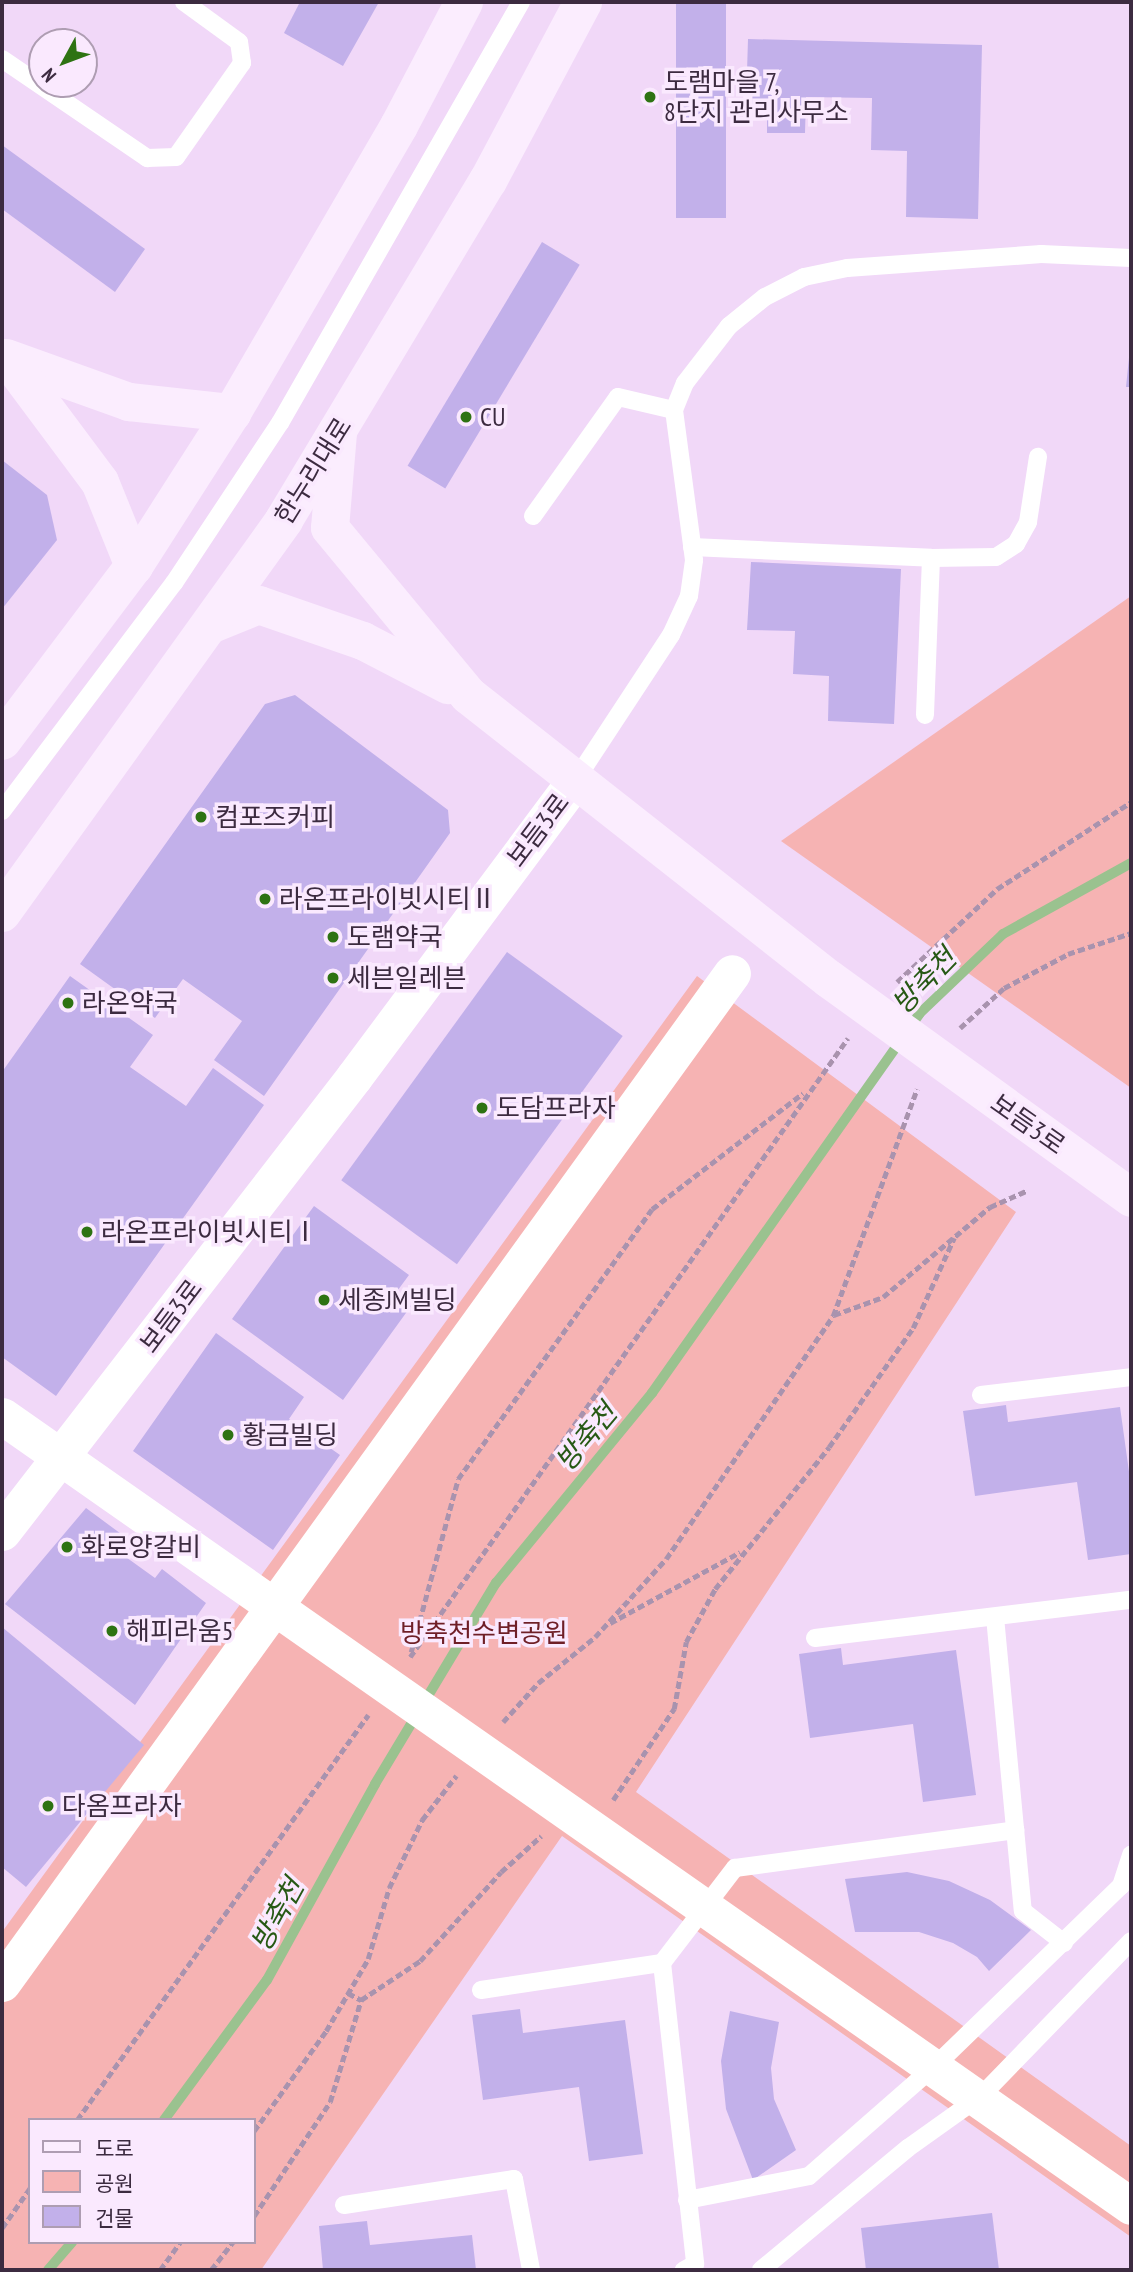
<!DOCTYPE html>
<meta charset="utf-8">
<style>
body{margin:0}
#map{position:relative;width:1133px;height:2272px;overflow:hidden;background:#f1d8f8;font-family:"PT Sans Narrow","Noto Sans KR",sans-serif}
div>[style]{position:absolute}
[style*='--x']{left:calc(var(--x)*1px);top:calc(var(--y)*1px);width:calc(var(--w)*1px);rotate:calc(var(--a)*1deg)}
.green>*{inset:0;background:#f6b3b3}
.stream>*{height:10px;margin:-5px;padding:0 5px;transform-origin:5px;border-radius:5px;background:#9ac28f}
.building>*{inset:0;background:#c2b0ea;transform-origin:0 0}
.path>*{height:4.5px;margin-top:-2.25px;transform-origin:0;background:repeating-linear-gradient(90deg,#a993ae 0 7px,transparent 0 10.5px)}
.lane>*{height:18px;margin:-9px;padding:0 9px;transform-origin:9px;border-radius:9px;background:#fff}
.street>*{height:37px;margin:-18.5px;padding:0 18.5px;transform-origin:18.5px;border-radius:18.5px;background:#fff}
.secondary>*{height:38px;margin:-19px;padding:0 19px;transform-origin:19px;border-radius:19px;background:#fbedfe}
.dots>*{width:19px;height:19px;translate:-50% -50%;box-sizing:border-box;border:4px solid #fae9fe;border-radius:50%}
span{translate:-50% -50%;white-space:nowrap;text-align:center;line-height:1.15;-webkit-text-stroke:7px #fae9fe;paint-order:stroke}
.poi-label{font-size:26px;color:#3c2b40}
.left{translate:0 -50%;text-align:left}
.street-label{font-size:26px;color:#3c2b40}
.park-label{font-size:26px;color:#6f1f27}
.water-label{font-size:28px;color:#275915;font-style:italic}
.frame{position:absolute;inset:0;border:4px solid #3c2b40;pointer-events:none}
.legend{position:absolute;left:28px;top:2118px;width:228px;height:126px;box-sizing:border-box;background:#fae9fe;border:2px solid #ae9db2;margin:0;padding:9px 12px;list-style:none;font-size:21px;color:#3c2b40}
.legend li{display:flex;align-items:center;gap:14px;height:35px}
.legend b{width:35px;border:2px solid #ae9db2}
.north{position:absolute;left:28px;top:28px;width:70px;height:70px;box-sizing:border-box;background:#fae9fe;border:2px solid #ae9db2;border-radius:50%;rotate:229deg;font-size:19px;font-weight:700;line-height:28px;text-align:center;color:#3c2b40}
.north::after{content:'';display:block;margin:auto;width:24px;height:32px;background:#2e7313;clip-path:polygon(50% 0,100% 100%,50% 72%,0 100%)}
</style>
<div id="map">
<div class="green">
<div style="clip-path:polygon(1131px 596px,1131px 1088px,781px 841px)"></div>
<div style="clip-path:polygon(evenodd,697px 976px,1016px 1212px,636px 1792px,1131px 2146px,1131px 2237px,562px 1836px,261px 2270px,2px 2270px,2px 1932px,697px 976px,30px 2120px,254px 2120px,254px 2242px,30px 2242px,30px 2120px)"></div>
</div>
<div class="stream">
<div style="--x:164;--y:2120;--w:174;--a:-53.7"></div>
<div style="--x:267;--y:1980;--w:224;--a:-61.1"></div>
<div style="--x:375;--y:1784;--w:235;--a:-59"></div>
<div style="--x:496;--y:1583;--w:246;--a:-50.6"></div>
<div style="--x:652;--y:1393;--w:464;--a:-54.8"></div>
<div style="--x:919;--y:1014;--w:116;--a:-43.6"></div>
<div style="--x:1003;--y:934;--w:146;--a:-29"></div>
<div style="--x:48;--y:2270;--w:37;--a:-49"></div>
</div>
<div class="building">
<div style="clip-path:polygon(300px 2px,379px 2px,343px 66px,284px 33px)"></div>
<div style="left:676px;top:2px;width:50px;height:216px"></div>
<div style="clip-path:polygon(748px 39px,982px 45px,978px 219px,906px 217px,907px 151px,871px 150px,872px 98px,806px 97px,805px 133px,767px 133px,767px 105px,746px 104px)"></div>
<div style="clip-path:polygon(2px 145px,145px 249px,115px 292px,2px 209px)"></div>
<div style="left:542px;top:242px;width:44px;height:261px;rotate:31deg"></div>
<div style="clip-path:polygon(1129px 358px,1131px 358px,1131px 387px,1126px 387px)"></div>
<div style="clip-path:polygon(2px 460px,47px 495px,57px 540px,2px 609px)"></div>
<div style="clip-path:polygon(751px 562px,901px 569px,894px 724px,828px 721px,829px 676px,793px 674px,795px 631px,747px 630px)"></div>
<div style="clip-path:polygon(295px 695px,448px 810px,450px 833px,264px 1096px,214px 1060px,242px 1021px,183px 979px,155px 1018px,80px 964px,265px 704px)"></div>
<div style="left:507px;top:952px;width:143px;height:282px;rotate:36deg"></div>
<div style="clip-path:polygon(70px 976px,153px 1035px,130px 1067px,186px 1106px,213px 1068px,264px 1105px,56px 1396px,2px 1357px,2px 1072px)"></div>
<div style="clip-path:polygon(314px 1206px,409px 1275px,395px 1294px,411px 1306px,343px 1400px,232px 1319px)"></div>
<div style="clip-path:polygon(216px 1333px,304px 1397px,289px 1419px,340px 1455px,273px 1550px,133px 1451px)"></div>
<div style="clip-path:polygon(1006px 1405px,1008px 1422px,1120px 1407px,1131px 1486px,1131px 1554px,1088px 1560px,1077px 1482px,975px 1496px,963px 1411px)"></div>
<div style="clip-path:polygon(86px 1508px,132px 1542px,123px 1555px,155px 1578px,162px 1569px,206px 1603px,135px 1705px,5px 1604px)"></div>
<div style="clip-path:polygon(2px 1627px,144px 1745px,26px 1887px,2px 1867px)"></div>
<div style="clip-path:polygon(841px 1648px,843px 1665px,956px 1650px,976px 1795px,923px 1802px,913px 1724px,810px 1738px,799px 1654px)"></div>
<div style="clip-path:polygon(907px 1872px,949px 1881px,990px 1900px,1031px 1930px,989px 1971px,977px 1957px,953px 1943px,919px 1932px,855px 1932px,845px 1879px)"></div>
<div style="clip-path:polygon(520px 2009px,523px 2033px,625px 2020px,643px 2154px,589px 2161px,579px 2087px,483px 2100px,472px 2015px)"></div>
<div style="clip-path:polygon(730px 2011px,779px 2022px,771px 2068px,774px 2099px,796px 2150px,753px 2180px,726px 2109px,721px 2061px)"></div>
<div style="clip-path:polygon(992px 2213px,999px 2270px,866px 2270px,861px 2228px)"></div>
<div style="clip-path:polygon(367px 2221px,370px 2245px,472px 2235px,476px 2270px,323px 2270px,319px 2226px)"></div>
</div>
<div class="path">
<div style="--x:897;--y:982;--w:137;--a:-42.9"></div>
<div style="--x:997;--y:889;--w:160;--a:-33"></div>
<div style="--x:960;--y:1028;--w:59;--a:-42.3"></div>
<div style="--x:1004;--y:988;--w:72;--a:-28"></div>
<div style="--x:1068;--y:954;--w:66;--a:-18.4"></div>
<div style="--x:834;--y:1315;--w:52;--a:-20.2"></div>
<div style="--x:883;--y:1297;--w:140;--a:-40.1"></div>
<div style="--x:990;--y:1207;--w:39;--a:-24"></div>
<div style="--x:610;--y:1623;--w:148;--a:-28.6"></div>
<div style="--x:411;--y:1652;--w:179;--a:-74.8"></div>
<div style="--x:458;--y:1479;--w:332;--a:-54.3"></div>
<div style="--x:652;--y:1209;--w:190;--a:-37.5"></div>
<div style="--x:410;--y:1657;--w:758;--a:-54.72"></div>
<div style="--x:503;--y:1722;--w:52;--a:-48.1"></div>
<div style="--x:538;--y:1683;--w:73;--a:-38.9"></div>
<div style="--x:595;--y:1637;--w:105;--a:-47.7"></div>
<div style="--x:666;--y:1559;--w:295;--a:-55.5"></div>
<div style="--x:833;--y:1316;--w:242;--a:-69.7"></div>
<div style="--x:613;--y:1800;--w:110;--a:-56.2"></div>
<div style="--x:674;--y:1709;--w:68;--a:-79.8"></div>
<div style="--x:686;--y:1642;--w:60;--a:-61.3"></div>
<div style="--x:715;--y:1589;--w:182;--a:-51.2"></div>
<div style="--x:829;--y:1447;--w:146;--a:-54.8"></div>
<div style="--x:913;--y:1328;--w:99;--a:-65.5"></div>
<div style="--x:348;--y:1993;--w:15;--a:28"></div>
<div style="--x:77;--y:2120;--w:499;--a:-54.3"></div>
<div style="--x:254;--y:2131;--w:123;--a:-54.2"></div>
<div style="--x:326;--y:2031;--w:83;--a:-59.7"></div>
<div style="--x:368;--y:1959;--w:74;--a:-73.5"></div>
<div style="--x:389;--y:1888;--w:76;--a:-64.1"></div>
<div style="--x:422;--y:1820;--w:56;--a:-52.3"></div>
<div style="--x:254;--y:2216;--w:137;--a:-56.3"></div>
<div style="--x:330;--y:2102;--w:107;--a:-73.1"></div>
<div style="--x:361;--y:2000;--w:71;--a:-33.5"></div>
<div style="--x:420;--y:1961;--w:120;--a:-47.7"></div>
<div style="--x:501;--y:1872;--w:54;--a:-42"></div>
<div style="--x:2;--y:2228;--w:49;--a:-55"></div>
<div style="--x:160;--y:2270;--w:34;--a:-54"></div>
<div style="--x:211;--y:2270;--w:36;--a:-52"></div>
</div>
<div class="lane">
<div style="--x:2;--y:59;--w:176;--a:34.3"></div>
<div style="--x:147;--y:158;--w:29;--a:-2"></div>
<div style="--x:176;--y:157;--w:115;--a:-54.9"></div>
<div style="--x:242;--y:63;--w:21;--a:-98"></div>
<div style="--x:239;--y:42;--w:68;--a:-144"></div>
<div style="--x:533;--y:516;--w:146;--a:-54.5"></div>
<div style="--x:618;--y:397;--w:57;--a:13.1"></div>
<div style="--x:692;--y:547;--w:239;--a:2.6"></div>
<div style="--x:931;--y:558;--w:157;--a:92.2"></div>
<div style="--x:931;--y:558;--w:65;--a:-0.9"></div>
<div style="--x:996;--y:557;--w:24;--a:-33"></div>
<div style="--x:1016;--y:544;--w:25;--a:-61"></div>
<div style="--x:1028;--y:522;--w:66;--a:-81.3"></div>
<div style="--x:575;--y:781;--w:175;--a:-56.7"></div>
<div style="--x:671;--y:635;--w:43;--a:-65.2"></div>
<div style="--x:689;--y:596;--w:36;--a:-82"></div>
<div style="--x:694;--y:560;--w:151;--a:-97.6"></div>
<div style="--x:674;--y:410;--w:29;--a:-68"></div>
<div style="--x:685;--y:383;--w:72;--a:-52.3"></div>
<div style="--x:729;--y:326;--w:46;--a:-38.9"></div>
<div style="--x:765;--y:297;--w:44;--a:-27.1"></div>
<div style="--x:804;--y:277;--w:44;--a:-11.8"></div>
<div style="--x:847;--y:268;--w:195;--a:-4.1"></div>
<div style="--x:1041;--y:254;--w:90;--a:2.5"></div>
<div style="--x:2;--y:811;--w:286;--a:-53"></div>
<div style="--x:174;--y:583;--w:192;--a:-56.5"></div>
<div style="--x:280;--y:423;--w:485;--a:-60.2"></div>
<div style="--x:981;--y:1395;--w:151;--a:-6.8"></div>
<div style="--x:995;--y:1617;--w:295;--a:84.6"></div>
<div style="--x:1023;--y:1911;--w:52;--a:38"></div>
<div style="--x:815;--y:1638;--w:318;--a:-6.9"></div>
<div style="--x:662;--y:1963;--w:120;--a:-52.5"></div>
<div style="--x:735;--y:1868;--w:283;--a:-7.7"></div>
<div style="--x:481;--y:1990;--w:183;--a:-8.5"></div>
<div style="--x:662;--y:1963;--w:303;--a:83.7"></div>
<div style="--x:695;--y:2264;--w:13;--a:151"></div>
<div style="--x:687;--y:2200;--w:124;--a:-11.1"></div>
<div style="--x:809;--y:2176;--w:169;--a:-41.2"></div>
<div style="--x:936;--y:2065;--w:257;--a:-44.1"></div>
<div style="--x:1121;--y:1886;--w:33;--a:-72"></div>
<div style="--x:344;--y:2205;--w:172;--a:-8.7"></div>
<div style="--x:514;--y:2179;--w:93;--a:79.4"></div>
<div style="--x:761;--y:2270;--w:191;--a:-39.7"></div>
<div style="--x:908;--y:2148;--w:90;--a:-35.5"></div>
<div style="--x:981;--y:2096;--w:216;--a:-45.9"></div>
</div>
<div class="street">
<div style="--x:2;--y:1416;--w:1378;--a:34.98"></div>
<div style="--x:2;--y:1532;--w:575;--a:-52.27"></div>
<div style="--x:354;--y:1077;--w:369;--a:-53.3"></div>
<div style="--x:2;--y:1983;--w:1246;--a:-54.14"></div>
</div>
<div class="secondary">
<div style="--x:6;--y:358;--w:131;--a:19.7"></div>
<div style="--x:129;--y:402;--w:104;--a:6.1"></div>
<div style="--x:9;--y:360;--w:152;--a:53.3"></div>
<div style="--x:100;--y:482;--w:91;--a:68"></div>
<div style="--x:338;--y:433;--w:95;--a:94.8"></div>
<div style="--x:330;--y:528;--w:217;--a:50.4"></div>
<div style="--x:468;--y:695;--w:459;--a:38.2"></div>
<div style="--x:829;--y:979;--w:373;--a:35.9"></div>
<div style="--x:210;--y:625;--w:53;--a:-22.2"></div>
<div style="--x:259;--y:605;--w:110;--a:19.1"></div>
<div style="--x:363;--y:641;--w:96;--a:27.4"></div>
<div style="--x:2;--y:741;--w:219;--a:-53"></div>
<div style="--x:134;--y:566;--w:182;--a:-57.4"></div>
<div style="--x:232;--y:413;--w:332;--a:-59.8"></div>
<div style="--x:399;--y:126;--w:140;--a:-62.3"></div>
<div style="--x:2;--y:913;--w:484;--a:-54.3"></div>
<div style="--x:284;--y:520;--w:396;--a:-59"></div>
<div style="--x:488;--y:181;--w:203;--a:-62"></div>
</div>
<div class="dots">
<div style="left:650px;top:97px;background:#2e7313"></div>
<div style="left:466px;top:417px;background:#2e7313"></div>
<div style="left:201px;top:817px;background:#2e7313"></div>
<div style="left:265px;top:899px;background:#2e7313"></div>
<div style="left:333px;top:937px;background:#2e7313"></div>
<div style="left:333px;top:978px;background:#2e7313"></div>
<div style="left:68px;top:1003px;background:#2e7313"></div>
<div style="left:482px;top:1108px;background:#2e7313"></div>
<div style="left:87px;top:1232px;background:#2e7313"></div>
<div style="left:324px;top:1300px;background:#2e7313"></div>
<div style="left:228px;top:1435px;background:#2e7313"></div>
<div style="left:67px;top:1547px;background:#2e7313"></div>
<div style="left:112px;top:1631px;background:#2e7313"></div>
<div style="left:48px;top:1806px;background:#2e7313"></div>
</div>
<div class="poi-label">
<span class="left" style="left:664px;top:97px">도램마을 7,<br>8단지 관리사무소</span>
<span class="left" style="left:480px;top:417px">CU</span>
<span class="left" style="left:215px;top:817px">컴포즈커피</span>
<span class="left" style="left:279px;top:899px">라온프라이빗시티Ⅱ</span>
<span class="left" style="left:347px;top:937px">도램약국</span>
<span class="left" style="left:347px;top:978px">세븐일레븐</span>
<span class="left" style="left:82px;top:1003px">라온약국</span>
<span class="left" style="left:496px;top:1108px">도담프라자</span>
<span class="left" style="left:101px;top:1232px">라온프라이빗시티Ⅰ</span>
<span class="left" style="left:338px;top:1300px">세종JM빌딩</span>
<span class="left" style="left:242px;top:1435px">황금빌딩</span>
<span class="left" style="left:81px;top:1547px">화로양갈비</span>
<span class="left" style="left:126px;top:1631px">해피라움5</span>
<span class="left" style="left:62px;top:1806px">다옴프라자</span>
</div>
<div class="street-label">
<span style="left:313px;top:471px;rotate:-58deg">한누리대로</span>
<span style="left:538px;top:830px;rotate:-53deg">보듬3로</span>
<span style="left:1028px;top:1124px;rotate:35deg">보듬3로</span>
<span style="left:171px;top:1316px;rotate:-53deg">보듬3로</span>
</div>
<div class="park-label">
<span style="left:484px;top:1633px">방축천수변공원</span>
</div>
<div class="water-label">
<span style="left:924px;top:981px;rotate:-46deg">방축천</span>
<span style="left:586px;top:1437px;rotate:-50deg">방축천</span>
<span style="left:277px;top:1915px;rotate:-61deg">방축천</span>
</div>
<div class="frame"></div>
<ul class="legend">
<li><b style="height:9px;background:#fbedfe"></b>도로</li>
<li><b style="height:19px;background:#f6b3b3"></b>공원</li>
<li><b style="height:19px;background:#c2b0ea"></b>건물</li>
</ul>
<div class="north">N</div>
</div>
